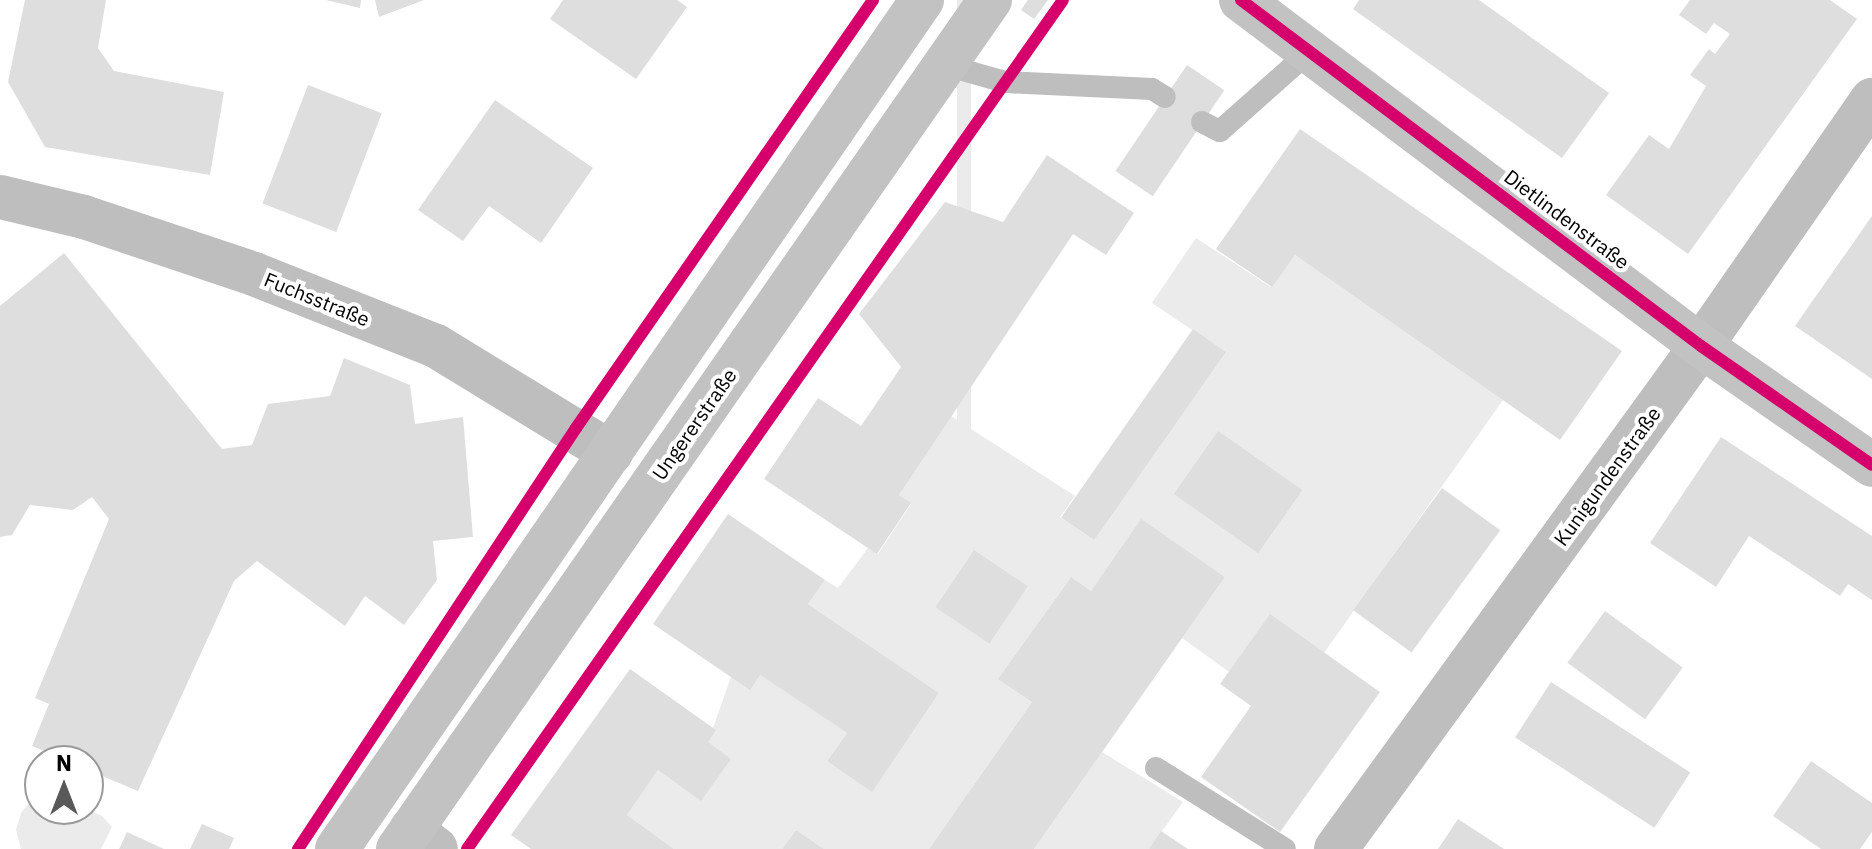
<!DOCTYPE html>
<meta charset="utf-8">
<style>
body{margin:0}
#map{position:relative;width:1872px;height:849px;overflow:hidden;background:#fff;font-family:"IBM Plex Sans",sans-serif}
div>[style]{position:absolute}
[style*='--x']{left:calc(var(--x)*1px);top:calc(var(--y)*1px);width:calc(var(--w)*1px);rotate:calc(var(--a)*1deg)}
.green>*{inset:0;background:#ebebeb;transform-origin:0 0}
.building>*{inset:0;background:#dedede;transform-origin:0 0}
.service>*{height:22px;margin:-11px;padding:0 11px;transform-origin:11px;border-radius:11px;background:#bebebe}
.minor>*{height:44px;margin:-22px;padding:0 22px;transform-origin:22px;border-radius:22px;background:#bebebe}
.secondary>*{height:44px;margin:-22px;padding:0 22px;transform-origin:22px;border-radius:22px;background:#c2c2c2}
.cycleway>*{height:12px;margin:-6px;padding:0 6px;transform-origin:6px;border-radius:6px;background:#d6006c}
span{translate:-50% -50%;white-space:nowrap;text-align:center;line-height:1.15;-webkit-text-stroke:8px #fff;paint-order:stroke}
.street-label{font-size:20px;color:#000}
.north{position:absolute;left:24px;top:745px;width:80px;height:80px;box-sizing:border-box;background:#fff;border:2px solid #999;border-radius:50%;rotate:0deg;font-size:22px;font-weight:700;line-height:32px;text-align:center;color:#000}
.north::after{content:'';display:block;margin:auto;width:28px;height:36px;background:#595959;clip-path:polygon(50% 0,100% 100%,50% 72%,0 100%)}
</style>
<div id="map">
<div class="green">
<div style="left:957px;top:0;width:14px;height:905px"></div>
<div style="clip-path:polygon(1196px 238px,1271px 287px,1295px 255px,1503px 400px,1324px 653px,1229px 672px,1182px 638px,1225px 577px,1141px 520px,1091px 591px,1070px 578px,999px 678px,1032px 702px,929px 849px,824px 849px,796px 830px,782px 849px,674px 849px,627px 815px,658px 770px,700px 800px,708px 742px,731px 677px,760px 675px,847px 733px,827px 761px,872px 791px,939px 693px,808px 604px,825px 580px,838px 588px,868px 548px,878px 554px,911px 504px,899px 495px,951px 416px,1075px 496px,1060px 517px,1093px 540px,1225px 352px,1152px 303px)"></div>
<div style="clip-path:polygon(1102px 752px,1183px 802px,1149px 849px,1034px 849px)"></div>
<div style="clip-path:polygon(40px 789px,40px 809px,86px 809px,102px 816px,112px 827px,101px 849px,21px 849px,16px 830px,21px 813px)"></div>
</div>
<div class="building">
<div style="clip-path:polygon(25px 0,106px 0,98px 48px,114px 71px,224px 92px,210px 175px,45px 147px,8px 82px)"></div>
<div style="clip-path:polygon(326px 0,361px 0,360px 8px)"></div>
<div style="clip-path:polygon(375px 0,424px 0,379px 17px)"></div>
<div style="clip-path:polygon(563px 0,677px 0,687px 7px,636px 79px,550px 19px)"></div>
<div style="clip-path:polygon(1028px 0,1048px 0,1034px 19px,1021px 10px)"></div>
<div style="clip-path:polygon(1359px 0,1479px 0,1609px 93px,1562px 158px,1353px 9px)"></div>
<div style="clip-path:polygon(1690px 0,1830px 0,1857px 19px,1688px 254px,1606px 195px,1649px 135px,1669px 149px,1706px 86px,1690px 75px,1709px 49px,1715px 54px,1730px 34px,1714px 23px,1706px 34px,1679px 15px)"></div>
<div style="left:1187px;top:65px;width:45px;height:128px;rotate:34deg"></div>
<div style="left:308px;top:85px;width:79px;height:127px;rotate:21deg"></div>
<div style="clip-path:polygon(495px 100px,593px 168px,541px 243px,489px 206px,463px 241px,418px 210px)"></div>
<div style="clip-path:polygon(1300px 129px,1622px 351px,1560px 440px,1295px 255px,1272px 287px,1216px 249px)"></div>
<div style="clip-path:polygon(1047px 155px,1134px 213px,1106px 255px,1073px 234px,899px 495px,911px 503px,877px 554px,764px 479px,818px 398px,861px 426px,901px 367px,859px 314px,945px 202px,1003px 222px)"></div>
<div style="clip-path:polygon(1872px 216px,1872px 379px,1795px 326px)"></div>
<div style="clip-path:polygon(64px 253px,222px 449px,252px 445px,268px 404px,330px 396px,344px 358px,410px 385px,415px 424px,463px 417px,473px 537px,433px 541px,437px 580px,404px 625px,365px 596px,345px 626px,257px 561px,234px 581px,138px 791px,88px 770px,88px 761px,68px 761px,32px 746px,49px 704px,35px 698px,109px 519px,92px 497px,73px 510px,30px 505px,12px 535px,0 537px,0 306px)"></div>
<div style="left:1193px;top:329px;width:40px;height:230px;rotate:35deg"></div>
<div style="left:1218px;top:431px;width:103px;height:77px;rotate:35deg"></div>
<div style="clip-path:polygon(1721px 437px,1872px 536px,1872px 600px,1848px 584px,1840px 596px,1749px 536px,1716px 587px,1650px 543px)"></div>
<div style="left:1442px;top:488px;width:72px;height:151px;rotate:36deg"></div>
<div style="clip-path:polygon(728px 514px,825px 580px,808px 604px,939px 693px,872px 792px,827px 761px,847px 733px,760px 675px,750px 690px,653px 624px)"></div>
<div style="clip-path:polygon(1141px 519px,1225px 577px,1034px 849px,929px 849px,1032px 702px,998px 679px,1071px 577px,1091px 591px)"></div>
<div style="left:974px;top:550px;width:65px;height:69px;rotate:34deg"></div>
<div style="left:1605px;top:611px;width:96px;height:64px;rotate:36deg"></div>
<div style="clip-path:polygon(1270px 614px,1380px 692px,1280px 832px,1201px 777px,1251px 706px,1220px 684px)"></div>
<div style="clip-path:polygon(630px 669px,716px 730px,708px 742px,731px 759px,701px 801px,658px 770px,627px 815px,674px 849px,531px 849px,511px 835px)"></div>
<div style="left:1551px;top:682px;width:166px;height:66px;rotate:33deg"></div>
<div style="clip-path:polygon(1811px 761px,1872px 803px,1872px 832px,1860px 849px,1821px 849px,1773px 816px)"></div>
<div style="clip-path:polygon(1458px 819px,1504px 849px,1438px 849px)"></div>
<div style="clip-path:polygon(202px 824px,234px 838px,229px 849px,190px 849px)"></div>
<div style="clip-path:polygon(796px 830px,824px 849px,782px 849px)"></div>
<div style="clip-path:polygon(1161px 831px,1188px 849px,1149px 849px)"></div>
<div style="clip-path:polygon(127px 832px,164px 849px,119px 849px)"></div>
</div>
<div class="service">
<div style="--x:945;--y:65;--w:62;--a:15.8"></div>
<div style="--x:1005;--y:82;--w:147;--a:2.7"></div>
<div style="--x:1152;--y:89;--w:15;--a:32"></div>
<div style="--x:1202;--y:122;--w:20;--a:27"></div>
<div style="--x:1220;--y:131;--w:120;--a:-41.6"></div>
<div style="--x:1156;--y:768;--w:152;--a:32.1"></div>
</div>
<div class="minor">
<div style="--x:0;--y:197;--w:86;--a:13.4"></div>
<div style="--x:84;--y:217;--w:179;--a:18.5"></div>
<div style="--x:254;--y:274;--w:196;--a:21.6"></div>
<div style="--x:436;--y:346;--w:205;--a:31.4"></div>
<div style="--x:411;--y:830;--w:31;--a:37"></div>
<div style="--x:1336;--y:849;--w:621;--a:-54.03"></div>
<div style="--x:1701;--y:346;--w:300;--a:-55.2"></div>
</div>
<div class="secondary">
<div style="--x:1241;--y:0;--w:576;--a:36.95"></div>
<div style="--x:1701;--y:346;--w:208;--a:34.8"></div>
<div style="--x:337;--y:849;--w:1031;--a:-55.43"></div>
<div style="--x:398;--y:849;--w:1035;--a:-55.11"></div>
</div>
<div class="cycleway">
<div style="--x:1241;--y:0;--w:576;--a:36.95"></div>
<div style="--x:1701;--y:346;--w:208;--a:34.8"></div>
<div style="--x:298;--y:849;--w:505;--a:-56.56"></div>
<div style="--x:576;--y:428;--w:521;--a:-55.24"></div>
<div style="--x:467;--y:849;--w:1037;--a:-54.93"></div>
</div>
<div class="street-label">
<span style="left:1567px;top:219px;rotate:37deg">Dietlindenstraße</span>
<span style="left:317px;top:299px;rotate:22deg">Fuchsstraße</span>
<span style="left:694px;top:424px;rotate:-55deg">Ungererstraße</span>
<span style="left:1607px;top:476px;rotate:-54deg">Kunigundenstraße</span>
</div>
<div class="north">N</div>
</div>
